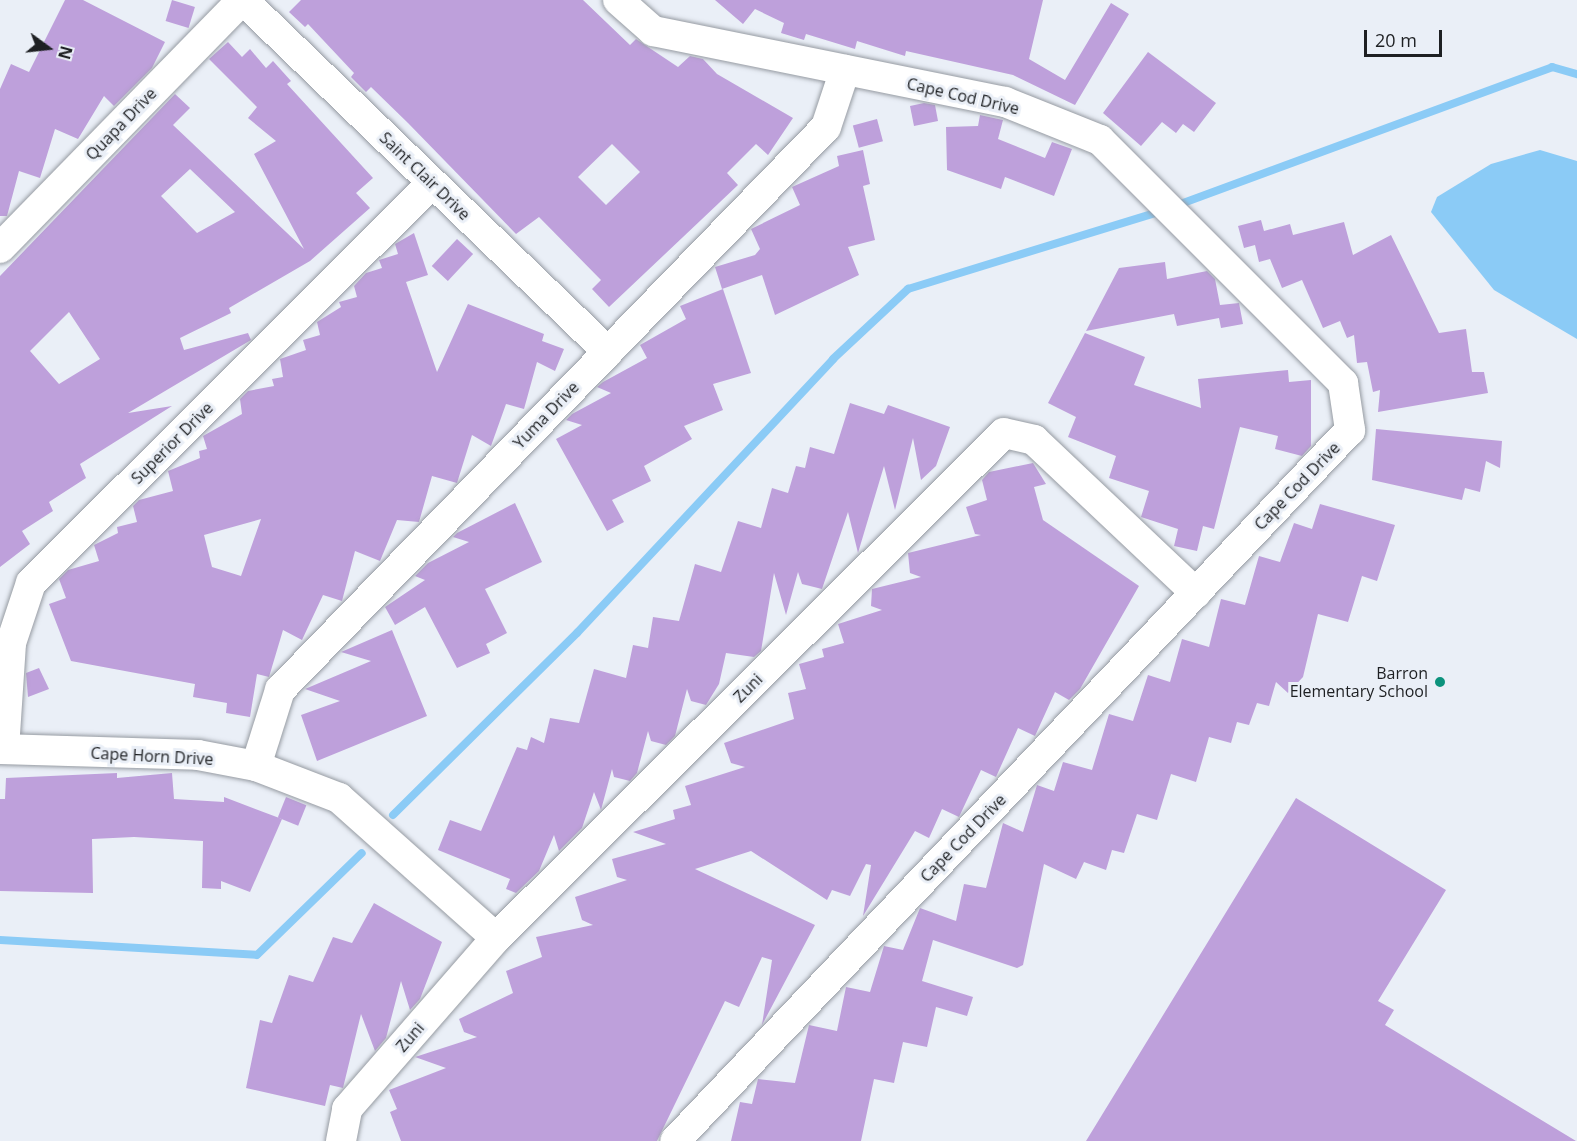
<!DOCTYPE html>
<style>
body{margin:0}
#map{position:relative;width:1577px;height:1141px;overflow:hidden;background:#eaeff7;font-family:"Open Sans",sans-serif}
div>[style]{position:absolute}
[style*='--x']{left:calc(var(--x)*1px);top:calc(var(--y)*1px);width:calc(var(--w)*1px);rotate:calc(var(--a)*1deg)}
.water>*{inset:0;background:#8bcbf6}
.stream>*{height:8px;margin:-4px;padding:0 4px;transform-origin:4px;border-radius:4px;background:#8bcbf6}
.building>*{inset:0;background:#bea0db;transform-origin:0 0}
.roads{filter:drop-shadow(0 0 2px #969ba2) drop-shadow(0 0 2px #969ba2)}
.street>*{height:30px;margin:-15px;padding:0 15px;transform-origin:15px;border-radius:15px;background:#fff}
.dots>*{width:16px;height:16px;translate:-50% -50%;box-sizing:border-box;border:3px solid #eaeff7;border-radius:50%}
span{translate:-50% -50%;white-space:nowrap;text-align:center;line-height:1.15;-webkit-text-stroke:6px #eaeff7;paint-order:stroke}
.street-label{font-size:16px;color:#1e2023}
.poi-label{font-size:16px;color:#1e2023}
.right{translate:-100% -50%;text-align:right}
.north{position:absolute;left:18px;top:18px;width:60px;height:60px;-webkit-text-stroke:4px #eaeff7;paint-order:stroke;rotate:105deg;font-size:16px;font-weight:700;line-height:24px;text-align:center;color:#1e2023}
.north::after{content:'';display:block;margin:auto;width:21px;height:27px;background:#1e2023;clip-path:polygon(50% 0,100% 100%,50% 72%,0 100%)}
.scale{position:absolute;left:1364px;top:30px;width:78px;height:27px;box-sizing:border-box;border:3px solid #1e2023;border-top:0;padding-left:8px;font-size:18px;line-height:21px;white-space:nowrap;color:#1e2023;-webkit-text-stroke:4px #eaeff7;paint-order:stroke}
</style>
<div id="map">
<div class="water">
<div style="clip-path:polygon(1540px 150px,1577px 161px,1577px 339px,1494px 290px,1431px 212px,1437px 197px,1491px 164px)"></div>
</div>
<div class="stream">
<div style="--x:1175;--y:206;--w:402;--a:-20.2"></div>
<div style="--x:1552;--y:67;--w:26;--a:16"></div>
<div style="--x:393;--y:815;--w:259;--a:-44.7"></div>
<div style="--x:577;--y:633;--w:375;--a:-46.9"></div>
<div style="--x:833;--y:359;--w:103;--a:-43"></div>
<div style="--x:908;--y:289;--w:265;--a:-17.1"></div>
<div style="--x:0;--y:940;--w:257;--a:3.3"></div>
<div style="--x:257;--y:955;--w:146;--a:-44.2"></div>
</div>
<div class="building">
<div style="clip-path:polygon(65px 0,83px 0,165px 42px,152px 68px,114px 106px,104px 96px,78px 139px,55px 129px,40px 178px,19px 171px,7px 216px,0 216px,0 89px,11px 64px,29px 72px)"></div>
<div style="left:172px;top:0;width:24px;height:22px;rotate:17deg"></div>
<div style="clip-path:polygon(evenodd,301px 0,583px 0,630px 45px,636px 39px,678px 67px,690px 56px,703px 59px,717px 74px,793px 118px,768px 155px,756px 144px,727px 173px,738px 185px,609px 307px,592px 289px,601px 280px,539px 217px,516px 234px,408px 123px,371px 87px,366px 92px,351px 77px,354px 73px,308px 24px,305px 27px,289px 12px,301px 0,612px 144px,640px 172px,606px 205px,578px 177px,612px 144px)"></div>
<div style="clip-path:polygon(715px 0,1043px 0,1029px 59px,1065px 80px,1111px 3px,1129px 14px,1075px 105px,1013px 75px,906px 51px,905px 56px,857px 41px,855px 49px,806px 34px,804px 40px,781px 33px,784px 23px,755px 9px,743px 24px)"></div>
<div style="clip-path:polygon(evenodd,228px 42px,242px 57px,250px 49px,266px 68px,273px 61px,291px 81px,287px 84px,373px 178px,356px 193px,370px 208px,310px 261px,229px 308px,231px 313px,180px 338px,184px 350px,248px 333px,251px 340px,128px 413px,172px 406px,80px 464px,86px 478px,49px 502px,53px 511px,22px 531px,30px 544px,0 567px,0 276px,175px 94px,190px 108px,173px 125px,304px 249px,254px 154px,276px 141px,248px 118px,257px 107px,209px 59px,228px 42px,190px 169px,235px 212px,197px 233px,161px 196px,190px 169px,228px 42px,69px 312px,100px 359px,59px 384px,30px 351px,69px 312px)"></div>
<div style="clip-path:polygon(1148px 52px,1216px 103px,1194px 132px,1183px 124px,1176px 133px,1162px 122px,1141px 146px,1103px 113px)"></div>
<div style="clip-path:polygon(924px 103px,935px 105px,938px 121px,914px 126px,910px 106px)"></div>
<div style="clip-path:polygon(980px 115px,1003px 120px,998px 139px,1045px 158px,1052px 142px,1072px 149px,1054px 196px,1005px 177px,1001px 189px,947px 170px,946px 127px,978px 126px)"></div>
<div style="left:877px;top:119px;width:23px;height:25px;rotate:75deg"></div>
<div style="clip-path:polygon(863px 150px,870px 184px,863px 186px,875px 240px,848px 247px,859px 275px,775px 315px,762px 275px,722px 289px,715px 267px,755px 255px,760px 249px,751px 229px,800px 205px,792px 187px,839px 166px,837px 156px)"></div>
<div style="clip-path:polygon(1261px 220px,1264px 231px,1290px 224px,1293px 235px,1344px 222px,1353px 255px,1391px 235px,1439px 333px,1466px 329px,1472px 372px,1484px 372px,1488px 393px,1378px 412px,1380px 390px,1373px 392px,1367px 362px,1357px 363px,1354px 335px,1347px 338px,1340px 321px,1323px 328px,1302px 280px,1282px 288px,1270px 259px,1259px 262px,1255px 245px,1244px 248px,1238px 226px)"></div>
<div style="clip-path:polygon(evenodd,414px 233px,428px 275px,406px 282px,437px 372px,468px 304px,544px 334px,542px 341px,564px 349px,555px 371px,537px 362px,524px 409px,506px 404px,491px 446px,472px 435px,457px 483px,432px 476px,419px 522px,397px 520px,380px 561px,355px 551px,342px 601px,323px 595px,302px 640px,283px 630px,269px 677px,257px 674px,250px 717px,226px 713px,227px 703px,193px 697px,195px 684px,71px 661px,49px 604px,66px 598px,59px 579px,68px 570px,99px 561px,94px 545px,118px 533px,117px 527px,137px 522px,133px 506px,139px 500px,173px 491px,168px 471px,200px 458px,199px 451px,207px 449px,203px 436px,242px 414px,240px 399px,248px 391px,274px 386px,272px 379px,283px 377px,280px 359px,306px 350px,303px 340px,320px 335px,317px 322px,341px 307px,339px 302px,357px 297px,354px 286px,366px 273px,382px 268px,379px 260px,398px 254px,395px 244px,414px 233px,261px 519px,241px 576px,212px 567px,204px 535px,261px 519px)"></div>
<div style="left:457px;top:239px;width:22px;height:37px;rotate:43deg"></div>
<div style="clip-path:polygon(1165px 262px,1167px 279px,1207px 271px,1215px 279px,1220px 305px,1239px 303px,1243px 324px,1221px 328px,1219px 318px,1177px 326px,1174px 314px,1086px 331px,1119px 268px)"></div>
<div style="clip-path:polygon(723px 289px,751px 373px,713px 384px,723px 410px,684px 426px,692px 439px,644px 466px,651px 481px,612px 500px,624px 522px,607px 531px,556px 439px,582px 425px,566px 420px,572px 414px,611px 393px,597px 387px,603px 382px,647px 358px,640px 345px,686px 319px,680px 306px)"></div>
<div style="clip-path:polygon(1085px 333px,1145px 357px,1134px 385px,1201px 408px,1198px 379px,1288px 370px,1289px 382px,1311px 380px,1311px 446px,1302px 456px,1275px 449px,1278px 436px,1240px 427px,1214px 529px,1203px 526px,1197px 551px,1174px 546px,1178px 529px,1141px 517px,1149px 491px,1109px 478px,1116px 456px,1068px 437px,1076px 417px,1048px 403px)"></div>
<div style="clip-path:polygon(850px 403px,884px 414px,888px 405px,950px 427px,936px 466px,921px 480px,913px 438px,895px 510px,884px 466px,858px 553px,848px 512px,822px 589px,802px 584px,798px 572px,786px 615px,774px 573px,761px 651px,754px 657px,726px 653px,719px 684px,706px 705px,691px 701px,687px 689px,675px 736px,666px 745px,651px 741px,648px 731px,637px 773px,630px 781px,614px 777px,612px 769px,601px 810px,594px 792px,582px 828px,559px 851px,554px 835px,539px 871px,516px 893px,506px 889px,510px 879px,438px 850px,450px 820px,481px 831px,517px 747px,527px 750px,531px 737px,544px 743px,550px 718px,579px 723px,594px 669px,626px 678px,633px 645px,648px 648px,653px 617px,679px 621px,695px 564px,721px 572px,738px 521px,761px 528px,772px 488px,788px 493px,796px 466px,805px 468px,810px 447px,834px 454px)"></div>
<div style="clip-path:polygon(1376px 429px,1502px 441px,1500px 468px,1486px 461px,1480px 492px,1465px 488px,1462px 500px,1372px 480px)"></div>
<div style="clip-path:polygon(1033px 463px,1046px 484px,1034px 487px,1043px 520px,1139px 586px,1080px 689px,1069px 700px,1055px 692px,1035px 736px,1018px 728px,996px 777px,981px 770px,959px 817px,942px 809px,929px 838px,915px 831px,863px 916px,871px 865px,866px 864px,850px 896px,832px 890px,827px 900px,751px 851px,695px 869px,815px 925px,762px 1025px,772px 960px,762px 957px,739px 1007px,725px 1001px,657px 1141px,401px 1141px,390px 1112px,397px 1109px,389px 1090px,446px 1068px,415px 1057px,477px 1037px,464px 1032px,459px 1019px,513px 993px,506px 971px,542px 957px,536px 937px,593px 925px,582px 920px,575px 897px,627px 880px,617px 877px,612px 859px,666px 844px,633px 832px,675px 819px,673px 810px,691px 805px,685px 786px,745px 767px,731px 763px,724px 743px,794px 719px,788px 693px,806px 689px,799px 664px,824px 657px,822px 649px,844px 643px,838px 624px,882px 610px,871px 606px,872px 589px,921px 577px,910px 573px,908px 553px,981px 535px,975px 534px,966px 507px,987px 500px,982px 480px,989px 472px)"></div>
<div style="clip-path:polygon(515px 503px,542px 562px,485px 589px,507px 633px,486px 644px,490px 653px,457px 668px,425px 607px,395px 625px,385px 607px,425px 580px,415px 576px,428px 563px,469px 542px,453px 537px,457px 533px)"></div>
<div style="clip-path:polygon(1320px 504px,1395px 525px,1377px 581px,1362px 576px,1348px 622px,1318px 614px,1303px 677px,1288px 693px,1276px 682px,1269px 706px,1257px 703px,1249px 725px,1237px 722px,1231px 743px,1209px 737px,1196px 782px,1171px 774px,1157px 820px,1137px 814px,1124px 853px,1112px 850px,1106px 870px,1084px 862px,1076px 879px,1044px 864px,1023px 965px,1017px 968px,933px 940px,922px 981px,973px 997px,967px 1016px,936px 1007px,927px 1047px,903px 1042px,894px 1083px,874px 1079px,861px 1141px,731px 1141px,740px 1102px,752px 1104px,758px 1079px,795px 1083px,809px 1025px,837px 1031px,846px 987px,870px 992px,884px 946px,903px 950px,920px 908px,956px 921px,964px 884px,986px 888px,1003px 823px,1023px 832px,1037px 785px,1054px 791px,1063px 762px,1092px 770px,1109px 714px,1133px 721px,1148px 675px,1170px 682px,1182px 639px,1209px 647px,1221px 599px,1245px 605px,1259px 556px,1280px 562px,1294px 523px,1312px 529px)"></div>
<div style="clip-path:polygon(392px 630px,427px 716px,317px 761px,301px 715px,340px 701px,305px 689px,371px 661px,341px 652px)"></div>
<div style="clip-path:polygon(39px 668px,49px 689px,28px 697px,26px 673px)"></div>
<div style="clip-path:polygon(117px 773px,117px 778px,172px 773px,174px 799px,224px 802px,224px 797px,282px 819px,250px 892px,221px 881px,221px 889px,202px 888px,203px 841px,134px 837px,92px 839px,93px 893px,0 891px,0 799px,5px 799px,6px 778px)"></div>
<div style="left:286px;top:797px;width:22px;height:22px;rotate:22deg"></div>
<div style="clip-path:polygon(1296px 798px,1446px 890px,1378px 1001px,1394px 1010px,1385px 1025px,1576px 1141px,1086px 1141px)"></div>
<div style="clip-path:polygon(374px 903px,442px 942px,420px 999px,410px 1010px,401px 981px,386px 1038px,375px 1051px,361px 1014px,343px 1088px,330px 1085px,325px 1106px,246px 1088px,260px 1020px,272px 1023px,289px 975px,313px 982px,333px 937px,352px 943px)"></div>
</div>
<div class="roads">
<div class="street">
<div style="--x:243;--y:0;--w:507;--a:43.96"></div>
<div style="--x:618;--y:0;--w:47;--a:41.5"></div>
<div style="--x:653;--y:31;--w:359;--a:11.4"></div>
<div style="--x:1005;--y:102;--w:102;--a:21.8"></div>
<div style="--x:1100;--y:140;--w:344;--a:45"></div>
<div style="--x:1343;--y:383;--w:48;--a:81.5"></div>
<div style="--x:1350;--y:430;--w:980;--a:133.51"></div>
<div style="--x:0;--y:248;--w:347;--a:-45.7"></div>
<div style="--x:0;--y:749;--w:198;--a:1.7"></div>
<div style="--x:198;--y:755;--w:59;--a:10.7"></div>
<div style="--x:256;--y:766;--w:89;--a:21.1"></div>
<div style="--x:339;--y:798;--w:210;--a:41.7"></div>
<div style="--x:4;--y:749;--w:106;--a:-86.2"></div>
<div style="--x:11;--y:643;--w:63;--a:-71.6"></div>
<div style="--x:31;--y:583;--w:566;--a:-44.93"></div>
<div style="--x:256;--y:766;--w:80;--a:-72.5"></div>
<div style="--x:280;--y:690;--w:784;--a:-45.88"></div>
<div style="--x:826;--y:127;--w:60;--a:-71.6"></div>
<div style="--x:341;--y:1141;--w:33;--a:-79"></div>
<div style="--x:347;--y:1109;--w:227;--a:-48.9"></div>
<div style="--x:496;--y:938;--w:716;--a:-44.83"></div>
<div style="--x:1004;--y:433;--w:31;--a:13"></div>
<div style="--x:1034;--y:440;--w:223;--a:43.4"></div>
</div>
</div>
<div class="dots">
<div style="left:1440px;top:682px;background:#0c927c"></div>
</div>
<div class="street-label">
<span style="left:963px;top:96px;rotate:13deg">Cape Cod Drive</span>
<span style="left:121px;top:124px;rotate:-46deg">Quapa Drive</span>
<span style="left:425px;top:176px;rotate:44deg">Saint Clair Drive</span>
<span style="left:546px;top:415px;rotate:-46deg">Yuma Drive</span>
<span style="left:172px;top:443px;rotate:-45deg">Superior Drive</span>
<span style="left:1297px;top:486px;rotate:-46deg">Cape Cod Drive</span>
<span style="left:748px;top:688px;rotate:-45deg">Zuni</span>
<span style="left:152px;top:756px;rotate:3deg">Cape Horn Drive</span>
<span style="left:963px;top:838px;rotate:-46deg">Cape Cod Drive</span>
<span style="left:410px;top:1037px;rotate:-49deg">Zuni</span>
</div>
<div class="poi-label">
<span class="right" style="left:1428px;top:682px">Barron<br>Elementary School</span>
</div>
<div class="north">N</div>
<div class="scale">20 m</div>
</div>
